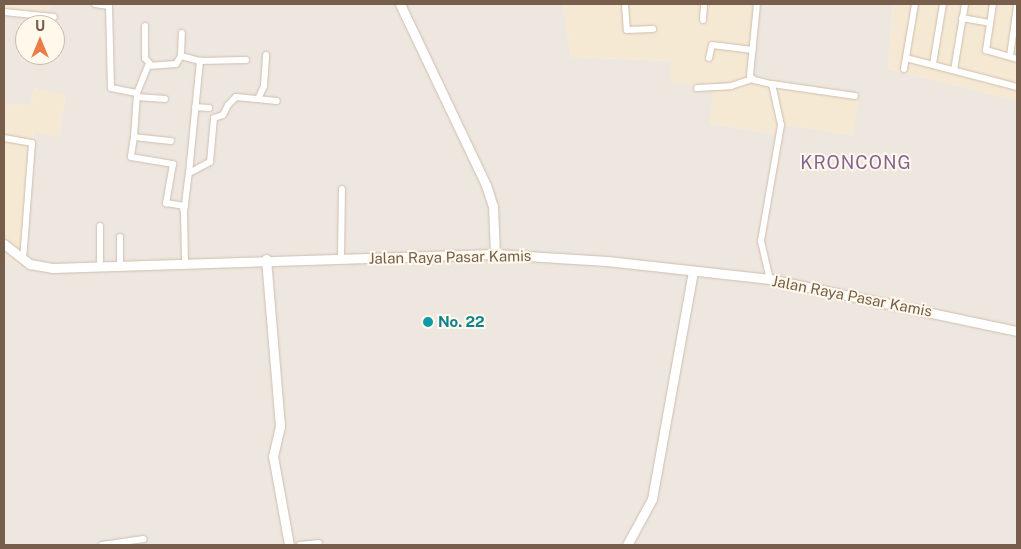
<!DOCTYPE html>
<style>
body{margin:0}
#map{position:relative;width:1021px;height:549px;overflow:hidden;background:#fdf6e6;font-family:"Public Sans",sans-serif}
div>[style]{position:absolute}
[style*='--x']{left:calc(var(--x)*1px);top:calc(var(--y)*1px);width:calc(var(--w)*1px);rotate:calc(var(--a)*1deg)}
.residential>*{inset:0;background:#f5e9d4}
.industrial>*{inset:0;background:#ede7e0}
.roads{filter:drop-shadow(0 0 1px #cfbeac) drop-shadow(0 0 1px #cfbeac)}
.minor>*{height:6px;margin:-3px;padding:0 3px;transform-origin:3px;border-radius:3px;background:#fff}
.tertiary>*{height:9px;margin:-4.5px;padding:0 4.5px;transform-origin:4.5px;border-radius:4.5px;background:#fff}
.secondary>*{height:9px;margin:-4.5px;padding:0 4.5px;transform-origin:4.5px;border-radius:4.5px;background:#fff}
.dots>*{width:14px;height:14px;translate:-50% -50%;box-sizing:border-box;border:2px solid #fff9ec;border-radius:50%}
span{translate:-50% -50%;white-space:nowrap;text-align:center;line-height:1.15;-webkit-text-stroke:4px #fff9ec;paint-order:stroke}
.street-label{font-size:15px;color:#775e4a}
.culture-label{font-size:15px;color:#0d838f;font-weight:700}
.left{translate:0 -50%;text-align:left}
.quarter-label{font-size:18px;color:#876193;letter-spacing:1px}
.frame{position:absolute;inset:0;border:5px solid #775e4a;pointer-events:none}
.north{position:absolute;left:15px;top:15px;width:50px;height:50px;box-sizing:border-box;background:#fff9ec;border:1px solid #c9bbab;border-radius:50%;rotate:0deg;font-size:14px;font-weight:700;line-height:20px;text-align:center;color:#775e4a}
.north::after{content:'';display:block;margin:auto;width:18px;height:22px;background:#e97c49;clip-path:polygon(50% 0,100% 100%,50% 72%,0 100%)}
</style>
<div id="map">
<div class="residential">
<div style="clip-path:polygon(4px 4px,53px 4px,41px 18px,4px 15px)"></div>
<div style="clip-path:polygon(563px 4px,759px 4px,753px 75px,860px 96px,853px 135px,777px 124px,777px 134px,709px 124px,671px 83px,671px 61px,571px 57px)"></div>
<div style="clip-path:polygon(893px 4px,1017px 4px,1017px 101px,888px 69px)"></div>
<div style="clip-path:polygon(34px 88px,66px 94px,59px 137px,34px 133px,20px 268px,4px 255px,4px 104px,31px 105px)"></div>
</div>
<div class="industrial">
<div style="clip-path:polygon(evenodd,53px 4px,563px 4px,571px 57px,671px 61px,671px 83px,713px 88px,709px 124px,777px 134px,777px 124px,853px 135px,859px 96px,752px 75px,759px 4px,893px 4px,888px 69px,1017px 101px,1017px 545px,4px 545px,4px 255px,20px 267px,34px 132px,59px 137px,66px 95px,34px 88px,31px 105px,4px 104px,4px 15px,41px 18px,53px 4px,25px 25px,55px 25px,55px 55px,25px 55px,25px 25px)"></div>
</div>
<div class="roads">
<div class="minor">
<div style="--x:95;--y:4;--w:14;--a:8"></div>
<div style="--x:109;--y:6;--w:82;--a:88.6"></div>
<div style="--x:111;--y:88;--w:26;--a:11"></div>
<div style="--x:625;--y:4;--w:26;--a:86"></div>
<div style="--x:627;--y:30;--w:26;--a:-2"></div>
<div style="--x:757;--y:4;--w:72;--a:95.6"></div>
<div style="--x:750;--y:76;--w:6;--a:45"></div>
<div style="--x:754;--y:80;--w:18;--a:13"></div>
<div style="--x:772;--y:84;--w:42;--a:77.6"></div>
<div style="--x:781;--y:125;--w:118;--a:99.8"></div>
<div style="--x:761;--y:241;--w:39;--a:77"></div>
<div style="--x:993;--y:4;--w:47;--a:98.7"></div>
<div style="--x:986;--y:50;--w:32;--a:16"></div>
<div style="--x:4;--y:12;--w:50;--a:5.7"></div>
<div style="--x:962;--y:18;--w:28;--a:10"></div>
<div style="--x:703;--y:20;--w:16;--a:-86"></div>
<div style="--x:145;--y:26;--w:32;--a:90"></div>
<div style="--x:145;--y:58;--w:8;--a:50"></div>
<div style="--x:181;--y:56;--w:23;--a:-88"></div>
<div style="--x:1010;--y:56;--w:50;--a:-82"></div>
<div style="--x:709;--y:58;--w:13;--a:-77"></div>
<div style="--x:712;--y:45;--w:41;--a:7"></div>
<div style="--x:906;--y:58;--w:115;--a:14.6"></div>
<div style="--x:933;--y:64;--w:61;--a:-80.5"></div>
<div style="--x:904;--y:69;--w:66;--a:-80.4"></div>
<div style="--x:954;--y:70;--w:67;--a:-80.5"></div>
<div style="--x:772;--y:84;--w:84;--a:8.2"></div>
<div style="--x:697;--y:88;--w:34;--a:-3"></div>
<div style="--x:731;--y:86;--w:22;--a:-18"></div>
<div style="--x:137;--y:97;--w:28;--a:4"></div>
<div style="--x:258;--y:99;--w:14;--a:-65"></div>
<div style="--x:264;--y:86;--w:31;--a:-86"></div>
<div style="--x:195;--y:107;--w:14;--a:4"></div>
<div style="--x:134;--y:137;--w:20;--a:99"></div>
<div style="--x:131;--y:157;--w:43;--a:9.5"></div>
<div style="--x:173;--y:164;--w:40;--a:100"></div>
<div style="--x:166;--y:203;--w:19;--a:9"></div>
<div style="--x:185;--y:206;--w:4;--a:117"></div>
<div style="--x:4;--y:138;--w:28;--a:10"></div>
<div style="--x:32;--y:143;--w:117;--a:94.4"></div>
<div style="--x:171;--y:141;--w:37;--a:-174"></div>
<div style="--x:134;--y:137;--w:44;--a:-86.1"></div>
<div style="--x:137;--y:93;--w:29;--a:-68"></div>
<div style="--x:148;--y:66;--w:28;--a:-4"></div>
<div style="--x:176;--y:64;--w:9;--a:-58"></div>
<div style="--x:181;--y:56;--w:20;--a:15"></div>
<div style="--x:200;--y:61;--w:46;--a:-1.2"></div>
<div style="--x:189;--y:173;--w:113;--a:-84.4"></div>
<div style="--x:100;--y:226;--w:39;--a:90"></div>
<div style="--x:341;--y:258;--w:69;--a:-89.2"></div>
<div style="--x:185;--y:262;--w:50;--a:-91.1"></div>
<div style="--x:184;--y:212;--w:39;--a:-83"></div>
<div style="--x:189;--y:173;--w:24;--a:-28"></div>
<div style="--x:210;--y:162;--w:44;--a:-84.8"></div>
<div style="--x:214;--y:118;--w:9;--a:-18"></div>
<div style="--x:223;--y:115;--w:11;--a:-63"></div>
<div style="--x:228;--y:105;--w:11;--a:-45"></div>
<div style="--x:236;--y:97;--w:41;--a:5.6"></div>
<div style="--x:120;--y:264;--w:27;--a:-90"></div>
<div style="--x:102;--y:545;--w:42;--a:-8.1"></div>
<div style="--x:300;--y:545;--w:19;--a:-6"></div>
</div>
<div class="tertiary">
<div style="--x:400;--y:4;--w:200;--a:64.6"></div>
<div style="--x:486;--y:185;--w:22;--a:72"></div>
<div style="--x:493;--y:206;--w:48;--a:87.6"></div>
<div style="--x:266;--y:259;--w:168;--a:85.2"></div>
<div style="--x:280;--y:426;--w:31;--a:103"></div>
<div style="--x:273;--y:456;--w:90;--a:79.8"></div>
<div style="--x:627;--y:545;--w:52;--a:-61.5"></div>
<div style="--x:652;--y:499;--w:232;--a:-79.8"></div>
</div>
<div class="secondary">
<div style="--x:4;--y:244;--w:33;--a:38"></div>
<div style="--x:30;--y:264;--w:22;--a:10"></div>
<div style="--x:52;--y:268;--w:443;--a:-1.8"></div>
<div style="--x:495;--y:254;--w:112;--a:3.6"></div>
<div style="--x:607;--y:261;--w:164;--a:6.3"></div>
<div style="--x:770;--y:279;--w:252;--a:11.9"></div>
</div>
</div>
<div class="dots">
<div style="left:428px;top:322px;background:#0f9aa8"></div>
</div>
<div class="street-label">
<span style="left:450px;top:257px;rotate:-1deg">Jalan Raya Pasar Kamis</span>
<span style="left:852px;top:296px;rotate:11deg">Jalan Raya Pasar Kamis</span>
</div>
<div class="culture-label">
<span class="left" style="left:438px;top:322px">No. 22</span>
</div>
<div class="quarter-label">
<span style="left:856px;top:163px">KRONCONG</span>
</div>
<div class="frame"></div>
<div class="north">U</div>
</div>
